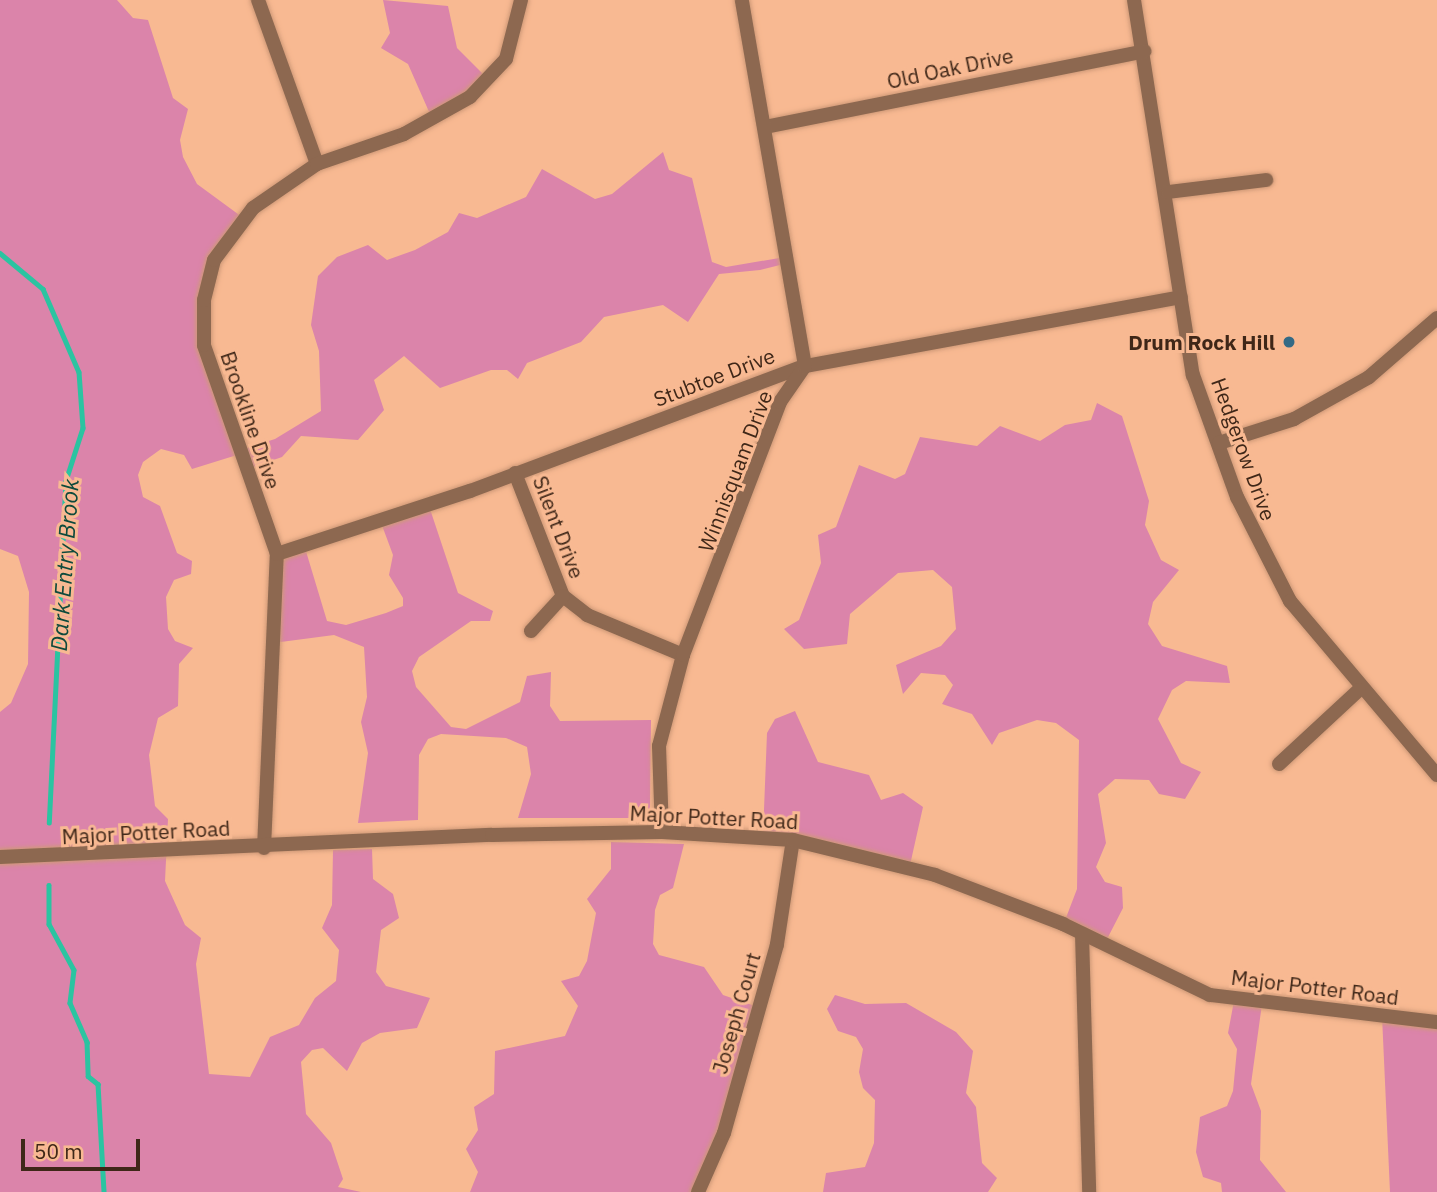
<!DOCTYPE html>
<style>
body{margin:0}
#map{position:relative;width:1437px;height:1192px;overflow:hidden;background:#f8b992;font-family:"IBM Plex Sans",sans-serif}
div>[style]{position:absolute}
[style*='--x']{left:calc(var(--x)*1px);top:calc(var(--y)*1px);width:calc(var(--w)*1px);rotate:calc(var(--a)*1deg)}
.green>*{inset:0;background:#db84aa}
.stream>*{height:4.5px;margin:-2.25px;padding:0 2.25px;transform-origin:2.25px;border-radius:2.25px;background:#2bc4a1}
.roads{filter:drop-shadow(0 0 2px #cf9977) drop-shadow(0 0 2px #cf9977)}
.minor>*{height:14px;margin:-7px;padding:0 7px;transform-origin:7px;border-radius:7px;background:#8d6850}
.tertiary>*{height:14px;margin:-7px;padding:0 7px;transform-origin:7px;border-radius:7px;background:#8d6850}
.dots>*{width:19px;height:19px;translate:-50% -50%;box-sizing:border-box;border:4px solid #f8b992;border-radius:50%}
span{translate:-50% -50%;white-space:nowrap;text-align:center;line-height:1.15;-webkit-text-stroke:6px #f8b992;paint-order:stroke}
.street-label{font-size:21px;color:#3f2718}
.poi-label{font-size:21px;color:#3f2718;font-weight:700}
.right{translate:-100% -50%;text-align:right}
.water-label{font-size:23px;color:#0d4a3c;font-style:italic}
.scale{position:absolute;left:21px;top:1139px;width:119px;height:32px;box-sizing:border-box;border:4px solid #3f2718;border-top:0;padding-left:9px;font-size:21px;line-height:24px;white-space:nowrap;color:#3f2718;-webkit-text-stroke:5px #f8b992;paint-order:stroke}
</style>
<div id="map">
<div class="green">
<div style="clip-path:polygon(0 0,117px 0,133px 18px,148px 20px,173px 98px,188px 109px,180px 140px,183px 157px,197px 184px,242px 217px,218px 248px,203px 345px,238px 451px,275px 439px,321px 411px,319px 351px,311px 325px,318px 276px,337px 257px,368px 245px,387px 260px,415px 250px,448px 232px,459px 213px,477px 218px,526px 197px,542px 169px,595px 199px,612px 194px,663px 152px,669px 170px,692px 178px,712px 262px,726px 267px,785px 257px,784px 264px,760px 270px,719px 274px,688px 322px,663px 305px,604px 317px,581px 342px,527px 363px,518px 379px,507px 370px,491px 370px,440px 388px,404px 356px,374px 380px,384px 410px,358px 440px,301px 436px,282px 457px,245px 470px,237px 455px,192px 469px,184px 455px,161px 449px,143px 462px,138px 475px,143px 497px,160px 506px,177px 553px,192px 561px,191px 574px,174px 580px,166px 597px,168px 629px,175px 641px,193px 648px,179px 664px,178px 706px,158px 718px,149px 755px,155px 806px,168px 819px,165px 881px,185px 925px,201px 938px,196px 964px,209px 1074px,250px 1077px,270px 1037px,299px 1025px,315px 998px,336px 981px,339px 950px,322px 928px,332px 905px,333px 850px,372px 849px,373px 879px,393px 894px,399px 918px,381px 930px,376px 972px,386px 986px,430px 998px,417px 1028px,380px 1033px,362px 1043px,347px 1071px,323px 1048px,312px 1050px,301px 1062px,306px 1114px,331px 1143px,343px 1179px,338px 1187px,361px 1192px,0 1192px,0 712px,11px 703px,28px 664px,29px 592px,18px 556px,0 549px)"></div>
<div style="clip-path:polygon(383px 0,448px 6px,457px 48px,485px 76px,481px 84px,430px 114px,408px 64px,381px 48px,390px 33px)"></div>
<div style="clip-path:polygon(1097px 403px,1122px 416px,1149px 501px,1145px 525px,1161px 560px,1179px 570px,1153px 602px,1148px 624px,1162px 646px,1227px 666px,1230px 683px,1186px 681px,1172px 690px,1158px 719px,1181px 763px,1201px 772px,1185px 799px,1159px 794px,1149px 780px,1115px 779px,1098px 794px,1106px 843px,1096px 867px,1105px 882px,1122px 887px,1123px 908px,1105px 943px,1064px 923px,1077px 889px,1079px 740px,1056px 723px,1037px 720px,999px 733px,992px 745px,972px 714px,942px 704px,953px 685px,945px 675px,921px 673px,903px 694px,896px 665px,941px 646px,956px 629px,952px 587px,933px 570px,898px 573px,850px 614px,847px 644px,804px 649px,784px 629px,799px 620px,821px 563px,818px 535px,836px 527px,859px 465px,895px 479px,905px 474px,920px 437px,977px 446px,1000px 426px,1040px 441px,1065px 425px,1091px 420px)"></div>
<div style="clip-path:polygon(429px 506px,458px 593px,493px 611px,490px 621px,471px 621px,419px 657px,412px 671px,416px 687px,451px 727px,466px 729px,520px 702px,527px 676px,551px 672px,550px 706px,560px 721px,651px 720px,650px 811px,640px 818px,518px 818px,531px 774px,527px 747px,506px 738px,441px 734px,428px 739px,419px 755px,418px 820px,358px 823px,368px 753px,361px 722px,367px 697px,364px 647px,334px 635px,273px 643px,276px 555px,305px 548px,327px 621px,346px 625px,386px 613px,403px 606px,403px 598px,389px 575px,393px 555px,380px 520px)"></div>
<div style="clip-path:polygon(795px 711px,818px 762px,869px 775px,881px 800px,903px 793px,923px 807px,910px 865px,763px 835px,767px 733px,775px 719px)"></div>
<div style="clip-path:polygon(611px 842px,684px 844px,673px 888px,660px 895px,655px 910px,653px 944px,659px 955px,704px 967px,723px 995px,758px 1007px,725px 1127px,697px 1192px,470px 1192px,478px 1172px,466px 1149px,478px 1130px,474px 1107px,494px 1094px,495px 1051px,565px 1036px,578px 1006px,561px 981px,579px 976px,587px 961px,596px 913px,587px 899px,611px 869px)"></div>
<div style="clip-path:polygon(835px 995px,865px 1004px,906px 1003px,956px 1032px,973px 1051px,966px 1093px,976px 1107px,982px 1163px,997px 1178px,988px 1192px,823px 1192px,826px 1173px,865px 1167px,874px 1143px,875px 1100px,863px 1088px,859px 1072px,863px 1049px,856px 1037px,838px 1031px,827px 1009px)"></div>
<div style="clip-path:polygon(1234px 1001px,1262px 1004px,1251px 1084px,1261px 1111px,1260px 1160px,1286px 1192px,1222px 1192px,1221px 1183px,1203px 1177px,1196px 1152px,1200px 1117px,1227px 1106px,1233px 1091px,1237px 1049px,1228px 1033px)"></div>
<div style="clip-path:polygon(1382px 1016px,1437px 1020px,1437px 1192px,1390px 1192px)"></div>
</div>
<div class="stream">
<div style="--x:0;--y:253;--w:56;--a:39.9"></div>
<div style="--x:43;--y:289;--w:90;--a:66.6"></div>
<div style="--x:79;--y:372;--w:56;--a:85.9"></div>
<div style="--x:83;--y:428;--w:56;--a:107.8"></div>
<div style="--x:66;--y:481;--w:342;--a:92.8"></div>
<div style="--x:49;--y:885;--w:39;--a:90"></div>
<div style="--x:49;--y:924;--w:52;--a:61.5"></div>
<div style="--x:74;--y:970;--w:33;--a:97"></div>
<div style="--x:70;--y:1003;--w:43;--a:66.4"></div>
<div style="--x:87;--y:1042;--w:34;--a:88"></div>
<div style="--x:88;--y:1076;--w:13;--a:39"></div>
<div style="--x:98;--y:1084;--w:108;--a:86.8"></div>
</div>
<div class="roads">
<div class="minor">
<div style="--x:258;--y:0;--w:174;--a:70.2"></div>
<div style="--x:1134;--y:0;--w:380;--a:81.1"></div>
<div style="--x:1193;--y:375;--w:130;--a:70.2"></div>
<div style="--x:1237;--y:497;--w:117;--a:63"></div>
<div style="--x:1290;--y:601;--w:228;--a:49.8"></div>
<div style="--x:765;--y:127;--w:387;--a:-11.3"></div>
<div style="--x:1168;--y:192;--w:99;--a:-7"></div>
<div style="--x:1219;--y:443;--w:79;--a:-17.7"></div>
<div style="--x:1294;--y:419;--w:86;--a:-29.2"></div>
<div style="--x:1369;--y:377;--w:90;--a:-40.9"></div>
<div style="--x:515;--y:473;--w:132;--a:68.7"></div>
<div style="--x:563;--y:596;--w:31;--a:38"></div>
<div style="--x:587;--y:615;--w:104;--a:22.6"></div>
<div style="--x:277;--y:554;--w:203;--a:-18.1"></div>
<div style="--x:470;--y:491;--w:358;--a:-20.5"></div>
<div style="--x:805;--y:366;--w:382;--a:-10.4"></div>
<div style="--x:531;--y:631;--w:47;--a:-47.6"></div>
<div style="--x:1279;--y:764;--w:109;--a:-42.8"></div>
<div style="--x:662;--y:832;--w:86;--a:-92"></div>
<div style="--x:659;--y:746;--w:94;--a:-75.2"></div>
<div style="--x:683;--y:655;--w:271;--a:-69"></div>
<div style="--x:780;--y:402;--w:44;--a:-55.2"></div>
<div style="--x:805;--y:366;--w:371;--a:-99.8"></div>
<div style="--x:264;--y:848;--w:294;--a:-87.5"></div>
<div style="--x:277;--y:554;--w:221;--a:-109.3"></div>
<div style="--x:204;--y:345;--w:45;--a:-90"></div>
<div style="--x:204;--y:300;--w:41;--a:-76"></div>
<div style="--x:214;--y:260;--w:65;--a:-53.1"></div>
<div style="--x:253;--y:208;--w:78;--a:-34.5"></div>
<div style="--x:317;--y:164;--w:92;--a:-19"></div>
<div style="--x:404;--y:134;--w:76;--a:-29.3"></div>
<div style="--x:470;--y:97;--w:52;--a:-46.5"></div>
<div style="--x:506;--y:59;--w:61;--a:-75.7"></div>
<div style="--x:1082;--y:934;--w:258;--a:88.4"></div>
<div style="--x:698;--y:1192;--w:64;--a:-66.2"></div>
<div style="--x:724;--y:1133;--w:196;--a:-74.3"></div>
<div style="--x:777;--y:944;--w:105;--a:-81.3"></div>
</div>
<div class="tertiary">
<div style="--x:0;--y:857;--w:492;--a:-2.6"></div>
<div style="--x:492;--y:835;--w:170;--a:-1"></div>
<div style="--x:662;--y:832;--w:131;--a:3.5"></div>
<div style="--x:793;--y:840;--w:146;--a:13.8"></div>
<div style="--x:935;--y:875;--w:137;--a:20.9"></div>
<div style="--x:1063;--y:924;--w:163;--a:25.8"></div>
<div style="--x:1210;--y:995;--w:229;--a:6.8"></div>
</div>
</div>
<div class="dots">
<div style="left:1289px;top:342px;background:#346a85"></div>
</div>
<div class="street-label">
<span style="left:950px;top:68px;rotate:-12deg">Old Oak Drive</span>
<span style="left:714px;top:377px;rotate:-21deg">Stubtoe Drive</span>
<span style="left:251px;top:420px;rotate:71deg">Brookline Drive</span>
<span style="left:1244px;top:449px;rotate:70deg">Hedgerow Drive</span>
<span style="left:735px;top:471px;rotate:-69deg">Winnisquam Drive</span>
<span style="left:559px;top:527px;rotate:69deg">Silent Drive</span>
<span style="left:714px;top:817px;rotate:3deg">Major Potter Road</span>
<span style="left:146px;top:832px;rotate:-3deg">Major Potter Road</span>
<span style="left:1315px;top:987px;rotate:7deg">Major Potter Road</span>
<span style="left:736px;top:1013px;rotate:-74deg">Joseph Court</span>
</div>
<div class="poi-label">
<span class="right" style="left:1275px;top:342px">Drum Rock Hill</span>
</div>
<div class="water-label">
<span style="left:64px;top:565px;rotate:-86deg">Dark Entry Brook</span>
</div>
<div class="scale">50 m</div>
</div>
